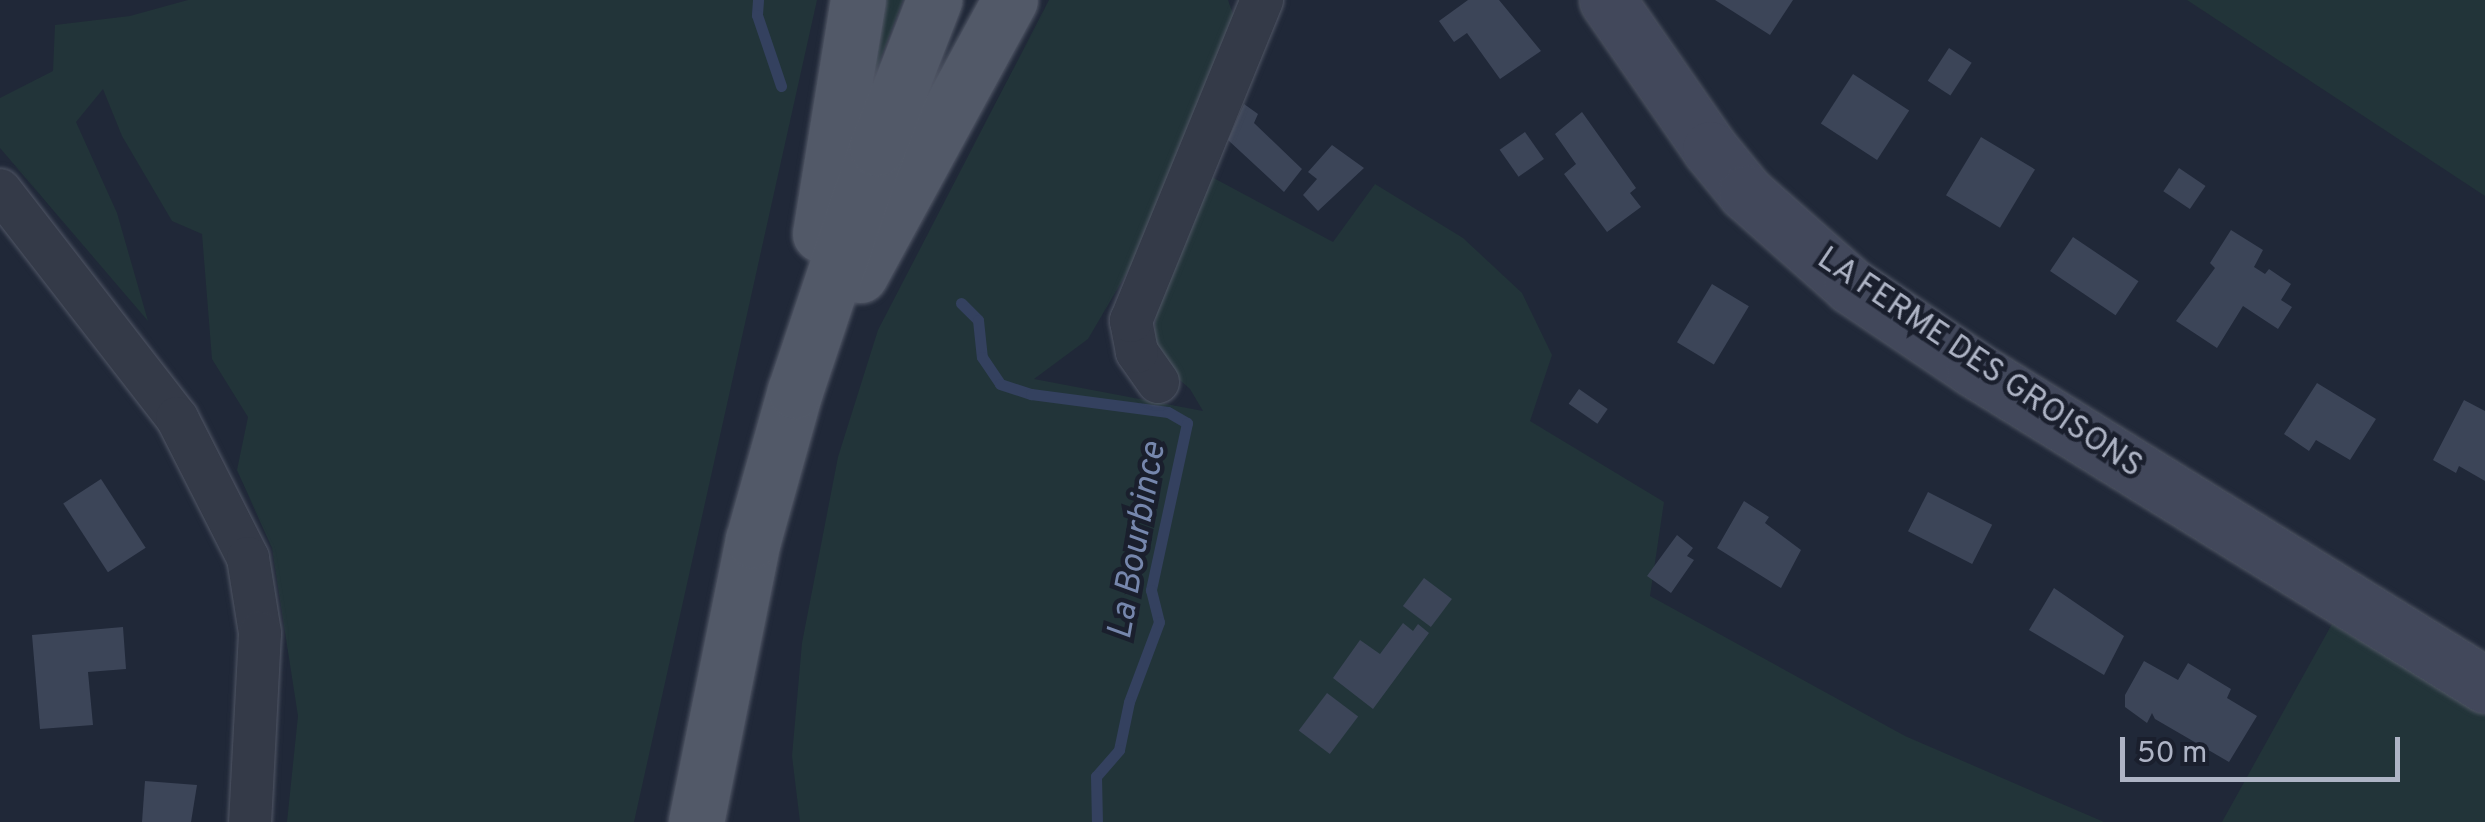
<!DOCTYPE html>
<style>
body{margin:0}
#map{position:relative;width:2485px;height:822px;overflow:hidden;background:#202838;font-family:Overpass,sans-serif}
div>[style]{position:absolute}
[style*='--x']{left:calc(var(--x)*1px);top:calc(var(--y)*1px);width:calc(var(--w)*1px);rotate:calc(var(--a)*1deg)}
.green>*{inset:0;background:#223439}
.stream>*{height:11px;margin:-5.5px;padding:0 5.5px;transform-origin:5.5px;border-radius:5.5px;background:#34415f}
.building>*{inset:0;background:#3c4558;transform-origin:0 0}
.roads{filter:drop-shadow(0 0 2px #515766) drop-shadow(0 0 2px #515766)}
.street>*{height:42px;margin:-21px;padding:0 21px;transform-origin:21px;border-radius:21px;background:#343a48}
.secondary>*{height:55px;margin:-27.5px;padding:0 27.5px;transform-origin:27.5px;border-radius:27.5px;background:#42485b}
.primary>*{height:55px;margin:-27.5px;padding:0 27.5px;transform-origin:27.5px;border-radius:27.5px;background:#525968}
span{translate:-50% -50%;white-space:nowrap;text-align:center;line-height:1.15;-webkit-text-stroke:9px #1a1f2d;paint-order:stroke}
.street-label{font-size:32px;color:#aeb4c5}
.water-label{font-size:35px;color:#7687ad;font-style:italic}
.scale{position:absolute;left:2120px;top:737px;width:280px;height:45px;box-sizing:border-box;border:5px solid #aeb4c5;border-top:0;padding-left:12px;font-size:30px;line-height:35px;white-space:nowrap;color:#aeb4c5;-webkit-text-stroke:8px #1a1f2d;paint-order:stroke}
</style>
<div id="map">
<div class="green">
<div style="clip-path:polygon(188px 0,817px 0,634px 822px,287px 822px,298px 716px,272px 548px,237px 470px,248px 417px,212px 359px,202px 234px,172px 221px,122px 136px,103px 89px,76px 122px,117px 213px,148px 321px,0 148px,0 98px,53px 71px,55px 25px,130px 16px)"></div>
<div style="clip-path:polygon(876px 0,903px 0,862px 107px)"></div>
<div style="clip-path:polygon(1049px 0,1228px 0,1234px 17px,1142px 247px,1088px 339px,1034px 379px,1203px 411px,1190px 389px,1152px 356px,1157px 304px,1208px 175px,1333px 242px,1375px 184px,1463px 238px,1522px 293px,1552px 355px,1530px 421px,1664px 502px,1650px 596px,1905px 736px,2104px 822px,800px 822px,792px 756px,802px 643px,838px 457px,878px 330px)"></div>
<div style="clip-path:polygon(2187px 0,2485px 0,2485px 196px)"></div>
<div style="clip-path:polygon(2332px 624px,2485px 715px,2485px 822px,2222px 822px)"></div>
</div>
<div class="stream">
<div style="--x:758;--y:0;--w:15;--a:94"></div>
<div style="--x:757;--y:15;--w:75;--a:71.3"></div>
<div style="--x:961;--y:303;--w:24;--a:45"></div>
<div style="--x:978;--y:320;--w:37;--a:84"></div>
<div style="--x:982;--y:357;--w:32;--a:56"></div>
<div style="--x:1000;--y:384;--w:33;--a:18"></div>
<div style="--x:1031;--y:394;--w:138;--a:7.5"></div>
<div style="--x:1168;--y:412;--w:22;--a:30"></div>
<div style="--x:1187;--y:423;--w:171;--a:102.2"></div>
<div style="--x:1151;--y:590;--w:33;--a:76"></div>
<div style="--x:1159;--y:622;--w:85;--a:110.6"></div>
<div style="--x:1129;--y:702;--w:49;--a:101.8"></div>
<div style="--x:1119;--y:750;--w:35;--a:131"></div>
<div style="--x:1096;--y:776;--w:46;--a:88.8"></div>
</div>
<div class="building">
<div style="clip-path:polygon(1468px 0,1499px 0,1541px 51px,1500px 79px,1467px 33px,1454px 42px,1439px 21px)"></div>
<div style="clip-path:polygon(1715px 0,1793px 0,1770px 35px)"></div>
<div style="left:1949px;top:48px;width:27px;height:39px;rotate:33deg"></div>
<div style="left:1853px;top:74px;width:67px;height:59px;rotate:33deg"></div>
<div style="clip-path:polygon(1244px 104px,1258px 114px,1254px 123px,1302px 169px,1284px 192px,1228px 140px)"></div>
<div style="clip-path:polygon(1582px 112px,1636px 188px,1630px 193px,1641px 207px,1607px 232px,1564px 174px,1576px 164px,1555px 134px)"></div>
<div style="left:1525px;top:132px;width:33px;height:31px;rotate:55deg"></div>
<div style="left:1981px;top:137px;width:63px;height:68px;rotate:31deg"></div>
<div style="clip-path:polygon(1332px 145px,1364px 168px,1318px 211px,1303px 195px,1317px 179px,1308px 172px)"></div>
<div style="left:2179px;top:168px;width:32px;height:28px;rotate:34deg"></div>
<div style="clip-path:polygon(2231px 230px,2263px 250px,2254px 267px,2265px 274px,2269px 269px,2291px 284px,2281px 300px,2292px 307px,2278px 329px,2243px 306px,2217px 348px,2176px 321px,2215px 268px,2210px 263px)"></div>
<div style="left:2073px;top:237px;width:79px;height:41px;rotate:34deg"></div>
<div style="left:1712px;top:284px;width:43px;height:68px;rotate:31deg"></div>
<div style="clip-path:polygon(2317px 383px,2376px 419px,2350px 460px,2316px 440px,2309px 451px,2284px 434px)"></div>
<div style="left:1579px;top:389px;width:35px;height:18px;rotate:35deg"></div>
<div style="clip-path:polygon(2464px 400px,2485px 411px,2485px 481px,2459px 466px,2456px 473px,2433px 460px)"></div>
<div style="left:101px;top:479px;width:82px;height:45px;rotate:57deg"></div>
<div style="left:1928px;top:492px;width:72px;height:44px;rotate:27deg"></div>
<div style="clip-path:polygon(1744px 501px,1769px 517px,1765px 523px,1801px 550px,1781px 588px,1717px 548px)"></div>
<div style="clip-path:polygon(1677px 535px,1693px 548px,1687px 556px,1694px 560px,1671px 593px,1647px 576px)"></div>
<div style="left:1424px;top:578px;width:35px;height:35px;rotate:37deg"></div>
<div style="clip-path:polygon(2054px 588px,2124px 636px,2104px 675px,2029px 630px)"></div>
<div style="clip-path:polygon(1403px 623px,1413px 631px,1418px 624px,1429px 633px,1373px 709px,1333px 678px,1360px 640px,1380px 654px)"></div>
<div style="clip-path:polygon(123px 627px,126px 669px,88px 672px,93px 725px,40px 729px,32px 635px)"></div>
<div style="clip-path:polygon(2144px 661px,2178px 680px,2188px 663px,2231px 689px,2227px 698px,2257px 716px,2229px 762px,2155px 719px,2152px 713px,2147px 723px,2125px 707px,2125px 695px)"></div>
<div style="left:1327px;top:693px;width:39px;height:47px;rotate:37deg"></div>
<div style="clip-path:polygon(145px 781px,197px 785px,191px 822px,142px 822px)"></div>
</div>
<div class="roads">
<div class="street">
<div style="--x:0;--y:190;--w:289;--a:52.2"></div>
<div style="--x:177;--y:418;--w:157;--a:63.1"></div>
<div style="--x:248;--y:558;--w:76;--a:80.9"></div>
<div style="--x:260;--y:633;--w:189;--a:93"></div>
<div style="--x:1158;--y:382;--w:37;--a:-125"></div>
<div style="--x:1137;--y:352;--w:32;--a:-101"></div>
<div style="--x:1131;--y:321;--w:347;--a:-67.8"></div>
</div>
<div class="secondary">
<div style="--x:1607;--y:0;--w:181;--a:55.3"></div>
<div style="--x:1710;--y:149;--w:57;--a:50.7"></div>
<div style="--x:1746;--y:193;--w:140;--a:41.5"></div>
<div style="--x:1851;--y:286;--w:148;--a:34"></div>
<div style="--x:1974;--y:369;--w:601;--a:31.73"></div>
</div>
<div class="primary">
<div style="--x:820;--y:234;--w:237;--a:-80.8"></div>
<div style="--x:860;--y:275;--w:313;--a:-61.4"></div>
<div style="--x:696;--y:822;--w:288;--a:-78.6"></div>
<div style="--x:753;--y:540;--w:155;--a:-74.3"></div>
<div style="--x:795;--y:391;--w:256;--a:-71.4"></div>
<div style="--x:877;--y:148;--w:159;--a:-68.9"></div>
</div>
</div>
<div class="street-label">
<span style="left:1979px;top:364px;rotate:34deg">LA FERME DES GROISONS</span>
</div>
<div class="water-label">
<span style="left:1138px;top:541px;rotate:-80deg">La Bourbince</span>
</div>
<div class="scale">50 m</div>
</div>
